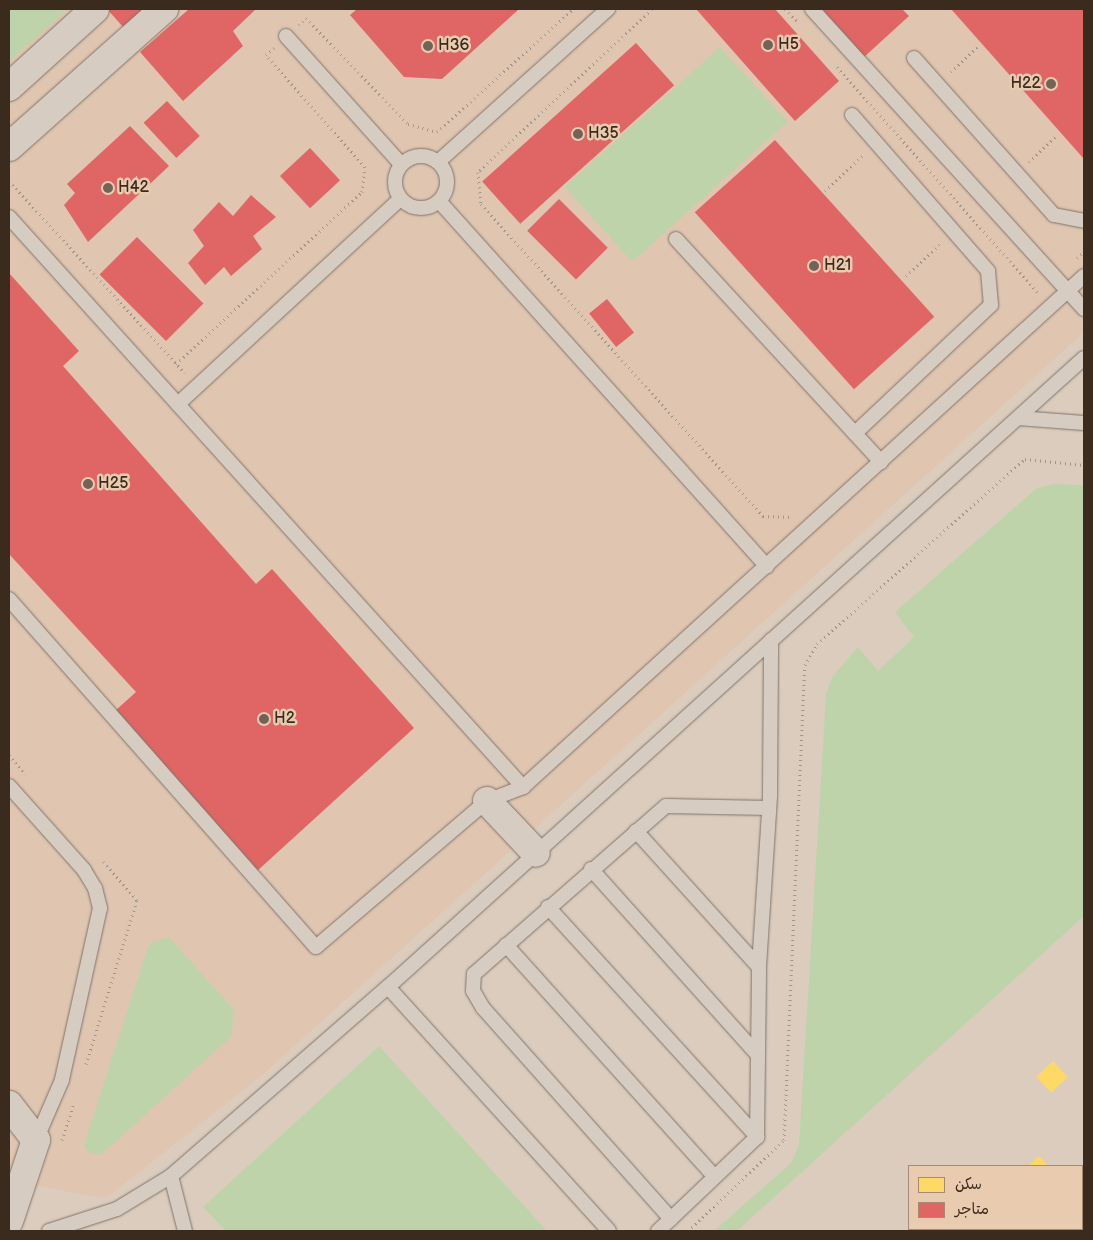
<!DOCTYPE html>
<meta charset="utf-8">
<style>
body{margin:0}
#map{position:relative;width:1093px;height:1240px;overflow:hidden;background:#dcccbd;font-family:"Balsamiq Sans","Playpen Sans Arabic",sans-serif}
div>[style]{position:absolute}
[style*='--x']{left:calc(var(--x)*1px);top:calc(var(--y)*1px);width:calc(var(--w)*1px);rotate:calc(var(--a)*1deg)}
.built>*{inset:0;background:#e0c5b0}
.green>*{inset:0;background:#bfd3aa;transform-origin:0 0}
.homes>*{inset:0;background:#ffd966;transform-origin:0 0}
.shops>*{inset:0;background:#e06666;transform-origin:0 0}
.path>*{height:3px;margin-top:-1.5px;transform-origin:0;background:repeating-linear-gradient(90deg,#9f968d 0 1px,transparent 0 5px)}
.roads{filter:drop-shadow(0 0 1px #7e746a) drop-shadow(0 0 1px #7e746a)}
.lane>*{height:14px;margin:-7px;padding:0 7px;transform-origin:7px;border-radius:7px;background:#d7ccc2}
.lane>.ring{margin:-7px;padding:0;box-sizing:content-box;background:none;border:14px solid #d7ccc2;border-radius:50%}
.street>*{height:28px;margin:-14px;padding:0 14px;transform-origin:14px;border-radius:14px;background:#d7ccc2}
.secondary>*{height:28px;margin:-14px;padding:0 14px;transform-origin:14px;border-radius:14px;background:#d7ccc2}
.dots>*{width:14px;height:14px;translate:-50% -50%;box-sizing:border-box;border:2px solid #e9cbb0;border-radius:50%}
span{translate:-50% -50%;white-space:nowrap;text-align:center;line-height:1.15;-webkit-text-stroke:5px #e9cbb0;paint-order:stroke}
.poi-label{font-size:16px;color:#3b2a1e}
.left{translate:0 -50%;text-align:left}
.right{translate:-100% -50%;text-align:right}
.frame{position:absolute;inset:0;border:10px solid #3b2a1e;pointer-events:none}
.legend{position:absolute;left:908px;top:1165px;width:175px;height:65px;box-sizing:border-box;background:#e9cbb0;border:1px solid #a38b76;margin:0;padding:6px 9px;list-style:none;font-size:15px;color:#3b2a1e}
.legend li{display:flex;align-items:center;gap:10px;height:25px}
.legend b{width:25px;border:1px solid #a38b76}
</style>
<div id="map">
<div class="built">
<div style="clip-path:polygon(9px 9px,1084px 9px,1084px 332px,261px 1076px,105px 1199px,9px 1180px)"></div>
</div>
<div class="green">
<div style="clip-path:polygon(9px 9px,68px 9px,9px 62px)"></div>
<div style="left:720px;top:47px;width:101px;height:209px;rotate:48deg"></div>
<div style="clip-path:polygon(1055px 484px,1084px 485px,1084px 916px,737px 1231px,714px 1231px,791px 1163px,799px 1145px,826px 695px,832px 677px,858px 647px,878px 671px,914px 637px,895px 612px,1037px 488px)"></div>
<div style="clip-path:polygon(169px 937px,233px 1009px,232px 1036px,103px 1153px,97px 1155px,88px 1152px,84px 1145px,147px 950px,152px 942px)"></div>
<div style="clip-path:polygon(379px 1046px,547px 1231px,226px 1231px,203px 1207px)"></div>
</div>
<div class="homes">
<div style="left:1053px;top:1061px;width:22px;height:23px;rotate:47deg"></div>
<div style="clip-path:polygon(1039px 1156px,1048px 1166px,1028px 1166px)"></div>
<div style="clip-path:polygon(993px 1229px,1047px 1229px,1044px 1231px)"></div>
</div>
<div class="shops">
<div style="clip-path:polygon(107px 9px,145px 9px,124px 28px)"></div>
<div style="clip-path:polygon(189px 9px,256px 9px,233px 31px,243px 46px,183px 101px,140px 52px)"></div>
<div style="clip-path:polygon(357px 9px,519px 9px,442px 79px,404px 77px,350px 15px)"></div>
<div style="clip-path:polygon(696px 9px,775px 9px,839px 81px,795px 121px)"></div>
<div style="clip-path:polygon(819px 9px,902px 9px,909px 16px,863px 58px)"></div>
<div style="clip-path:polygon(951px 9px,1084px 9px,1084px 159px)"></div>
<div style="left:636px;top:43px;width:57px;height:207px;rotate:48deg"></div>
<div style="left:167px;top:101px;width:48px;height:32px;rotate:47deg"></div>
<div style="clip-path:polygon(130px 126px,169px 166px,88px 242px,64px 205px,75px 193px,67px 184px)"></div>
<div style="left:775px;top:140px;width:238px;height:108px;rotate:48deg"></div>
<div style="left:310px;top:148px;width:44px;height:41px;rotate:47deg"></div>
<div style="clip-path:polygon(251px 195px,276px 217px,253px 236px,262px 249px,231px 276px,224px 267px,205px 285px,188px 263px,204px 246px,193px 230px,219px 202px,233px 216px)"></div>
<div style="left:559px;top:199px;width:69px;height:45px;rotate:45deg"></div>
<div style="left:137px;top:237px;width:94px;height:53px;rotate:45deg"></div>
<div style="clip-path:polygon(9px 273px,79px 351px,63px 366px,256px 584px,272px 569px,414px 728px,256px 872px,115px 711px,136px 692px,9px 554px)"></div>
<div style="left:607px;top:299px;width:43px;height:23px;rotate:51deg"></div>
</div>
<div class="path">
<div style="--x:652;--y:9;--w:238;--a:136.9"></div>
<div style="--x:478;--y:172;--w:32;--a:85"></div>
<div style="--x:481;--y:204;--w:421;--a:47.9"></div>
<div style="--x:763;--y:516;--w:30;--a:2"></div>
<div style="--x:785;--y:9;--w:17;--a:45"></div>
<div style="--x:299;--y:25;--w:10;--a:-45"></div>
<div style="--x:306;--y:18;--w:147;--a:46.1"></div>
<div style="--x:408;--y:124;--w:30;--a:15"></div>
<div style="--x:437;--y:132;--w:183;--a:-42.1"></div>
<div style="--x:837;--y:67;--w:304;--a:48.3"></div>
<div style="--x:951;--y:72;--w:37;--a:-44"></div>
<div style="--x:1029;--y:162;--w:39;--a:-44"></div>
<div style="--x:9;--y:181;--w:260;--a:47.5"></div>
<div style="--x:825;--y:191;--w:52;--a:-43.5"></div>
<div style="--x:1077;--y:258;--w:9;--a:-41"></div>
<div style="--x:906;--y:276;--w:47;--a:-43.3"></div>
<div style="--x:176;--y:364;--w:253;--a:-42.8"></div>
<div style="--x:362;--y:192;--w:25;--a:-83"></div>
<div style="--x:365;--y:167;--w:149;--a:-131.5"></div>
<div style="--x:266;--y:55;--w:11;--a:-41"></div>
<div style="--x:9;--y:755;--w:25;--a:50"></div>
<div style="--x:86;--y:1064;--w:172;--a:-72.7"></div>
<div style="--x:137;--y:900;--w:55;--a:-131.3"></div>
<div style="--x:62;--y:1140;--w:39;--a:-72"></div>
<div style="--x:688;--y:1231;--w:132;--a:-43.5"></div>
<div style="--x:784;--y:1140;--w:475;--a:-87.5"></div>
<div style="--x:805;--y:665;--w:24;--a:-60"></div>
<div style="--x:817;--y:644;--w:278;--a:-41.7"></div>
<div style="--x:1025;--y:459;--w:59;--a:5.8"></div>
</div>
<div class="roads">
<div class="lane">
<div style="--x:812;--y:9;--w:405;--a:47.8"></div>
<div style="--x:286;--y:36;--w:172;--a:48.1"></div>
<div style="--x:914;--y:58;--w:210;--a:48.3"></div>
<div style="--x:1054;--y:215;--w:31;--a:11"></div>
<div style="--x:852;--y:115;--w:207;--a:48.9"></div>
<div style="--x:988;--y:271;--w:34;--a:85"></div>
<div style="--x:991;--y:305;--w:187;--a:136.7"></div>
<div class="ring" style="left:395px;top:156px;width:38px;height:38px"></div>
<div style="--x:438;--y:162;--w:229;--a:-42"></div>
<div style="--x:439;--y:201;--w:491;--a:48.1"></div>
<div style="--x:9;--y:217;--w:768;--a:47.96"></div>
<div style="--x:676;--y:239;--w:303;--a:47.4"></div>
<div style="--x:178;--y:404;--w:302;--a:-42.7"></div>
<div style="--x:1018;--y:418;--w:66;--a:4.3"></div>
<div style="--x:9;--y:599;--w:464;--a:48.6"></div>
<div style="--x:316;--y:947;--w:225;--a:-40.5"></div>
<div style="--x:487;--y:801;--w:39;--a:-21"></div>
<div style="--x:523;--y:787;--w:759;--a:-42.33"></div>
<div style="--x:9;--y:786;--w:113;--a:48.2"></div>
<div style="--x:84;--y:870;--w:21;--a:59"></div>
<div style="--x:95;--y:888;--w:21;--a:76"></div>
<div style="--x:100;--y:908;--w:176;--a:102.5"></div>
<div style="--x:62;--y:1080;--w:65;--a:113.4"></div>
<div style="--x:636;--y:831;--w:183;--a:47.9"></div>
<div style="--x:591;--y:869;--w:249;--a:48.1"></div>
<div style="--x:548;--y:907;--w:311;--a:47.7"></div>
<div style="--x:506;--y:945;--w:312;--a:48"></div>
<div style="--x:388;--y:987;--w:329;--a:47.8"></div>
<div style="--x:171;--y:1176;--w:57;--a:75.7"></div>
<div style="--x:671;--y:1219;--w:283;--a:-131.7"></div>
<div style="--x:483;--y:1008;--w:20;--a:-120"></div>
<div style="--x:473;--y:991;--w:17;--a:-87"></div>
<div style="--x:474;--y:974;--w:255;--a:-41.2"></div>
<div style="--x:666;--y:806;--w:103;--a:1.1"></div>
<div style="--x:49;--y:1231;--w:71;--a:-17.9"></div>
<div style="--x:117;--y:1209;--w:63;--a:-31.4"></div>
<div style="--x:171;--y:1176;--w:288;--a:-41.1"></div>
<div style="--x:388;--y:987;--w:938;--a:-42.11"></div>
<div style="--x:658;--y:1231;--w:137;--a:-43.5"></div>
<div style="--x:757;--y:1137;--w:170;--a:-89.3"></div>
<div style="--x:759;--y:967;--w:172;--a:-86.3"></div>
<div style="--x:770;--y:795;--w:155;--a:-89.6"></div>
</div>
<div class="street">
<div style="--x:9;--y:87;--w:116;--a:-42.2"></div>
<div style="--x:9;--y:147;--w:208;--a:-41.7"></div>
<div style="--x:487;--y:801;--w:71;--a:46.7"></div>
</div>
<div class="secondary">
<div style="--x:9;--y:1105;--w:44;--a:52.4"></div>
<div style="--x:36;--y:1140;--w:85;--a:108.4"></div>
</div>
</div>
<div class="dots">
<div style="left:768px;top:45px;background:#736356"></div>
<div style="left:428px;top:46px;background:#736356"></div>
<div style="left:1051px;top:84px;background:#736356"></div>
<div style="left:578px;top:134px;background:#736356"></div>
<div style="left:108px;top:188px;background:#736356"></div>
<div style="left:814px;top:266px;background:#736356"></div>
<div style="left:88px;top:484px;background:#736356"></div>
<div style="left:264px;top:719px;background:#736356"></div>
</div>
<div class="poi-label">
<span class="left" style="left:778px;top:45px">H5</span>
<span class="left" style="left:438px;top:46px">H36</span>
<span class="right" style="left:1041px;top:84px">H22</span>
<span class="left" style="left:588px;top:134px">H35</span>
<span class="left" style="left:118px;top:188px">H42</span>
<span class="left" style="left:824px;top:266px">H21</span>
<span class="left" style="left:98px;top:484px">H25</span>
<span class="left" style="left:274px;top:719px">H2</span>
</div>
<div class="frame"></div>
<ul class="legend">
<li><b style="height:14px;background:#ffd966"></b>سكن</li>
<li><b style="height:14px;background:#e06666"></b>متاجر</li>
</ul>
</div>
